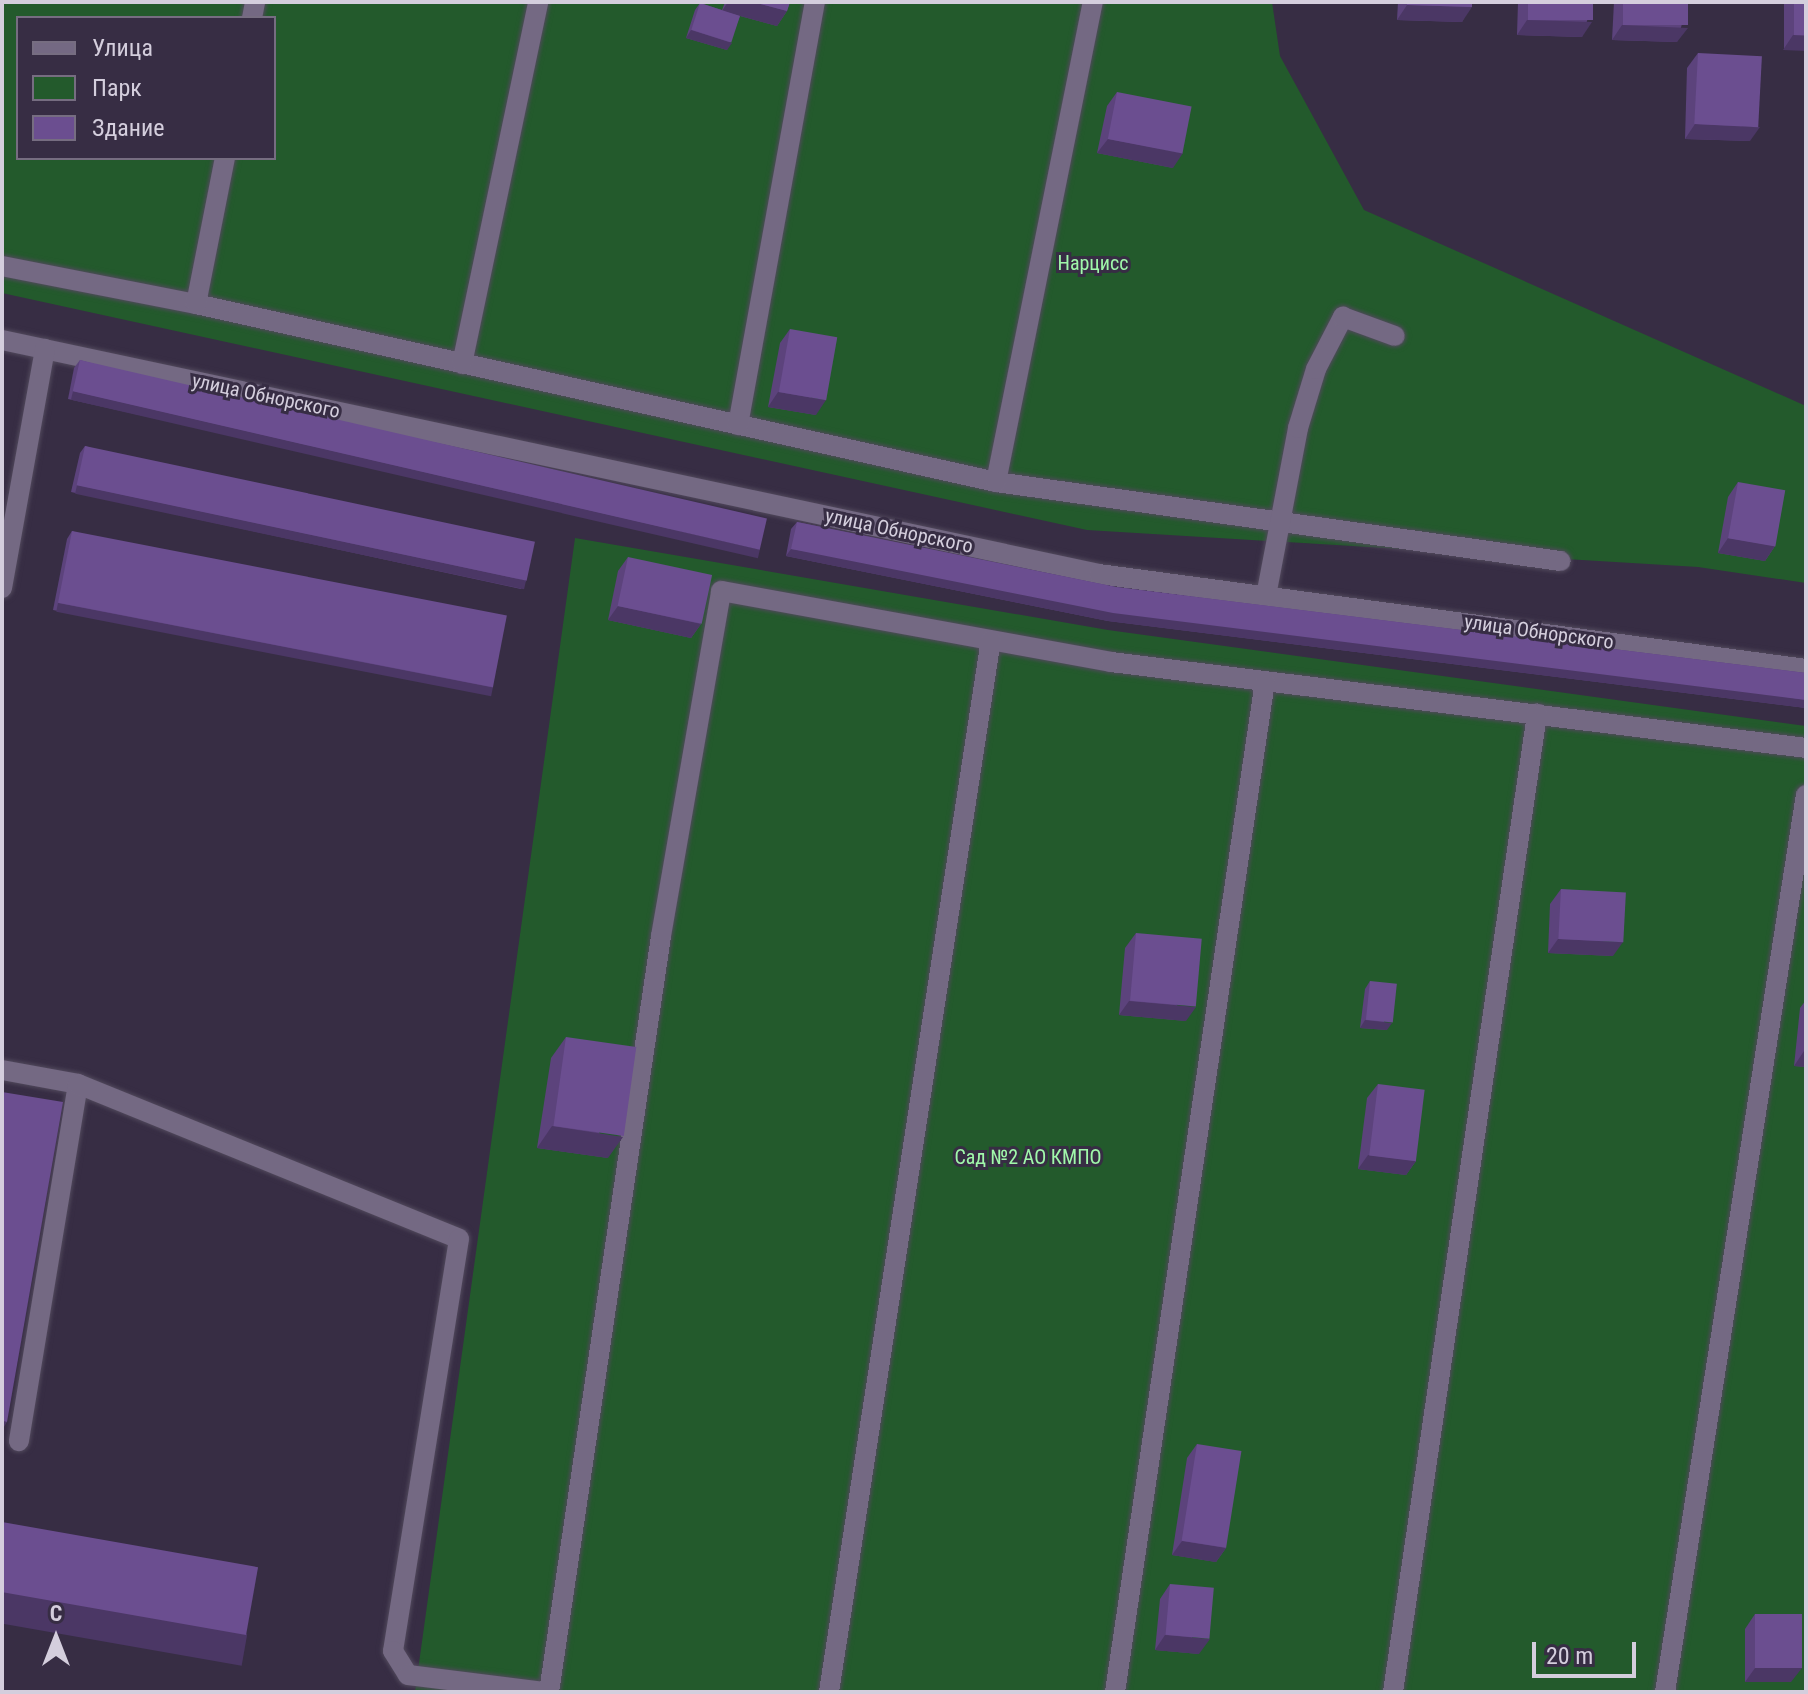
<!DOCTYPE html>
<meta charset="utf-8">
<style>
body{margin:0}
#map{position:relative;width:1808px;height:1694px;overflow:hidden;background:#372d44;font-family:"Roboto Condensed",sans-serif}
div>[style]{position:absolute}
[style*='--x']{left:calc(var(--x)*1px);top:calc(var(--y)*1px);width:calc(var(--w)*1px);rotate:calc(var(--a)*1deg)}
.green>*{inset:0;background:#235a2c}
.roads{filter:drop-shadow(0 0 2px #51495c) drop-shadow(0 0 2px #51495c)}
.service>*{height:20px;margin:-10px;padding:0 10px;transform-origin:10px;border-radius:10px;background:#746983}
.minor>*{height:20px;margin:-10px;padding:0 10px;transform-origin:10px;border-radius:10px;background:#746983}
.wall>*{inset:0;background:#5c437c;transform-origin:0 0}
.shaded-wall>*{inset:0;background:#4b3765;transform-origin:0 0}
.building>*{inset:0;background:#6b4e90;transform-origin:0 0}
span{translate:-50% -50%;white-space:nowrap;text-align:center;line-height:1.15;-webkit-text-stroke:6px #372d44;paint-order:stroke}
.park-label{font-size:20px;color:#a0f8aa}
.street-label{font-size:20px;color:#d4cedd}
.frame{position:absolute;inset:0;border:4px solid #d4cedd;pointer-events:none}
.legend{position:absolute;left:16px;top:16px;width:260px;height:144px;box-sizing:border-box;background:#372d44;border:2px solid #766d81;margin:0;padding:10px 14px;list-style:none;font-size:24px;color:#d4cedd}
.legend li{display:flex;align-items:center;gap:16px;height:40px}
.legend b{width:40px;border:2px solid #766d81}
.north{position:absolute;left:16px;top:1598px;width:80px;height:80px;-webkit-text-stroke:6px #372d44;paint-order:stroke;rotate:0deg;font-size:22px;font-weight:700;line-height:32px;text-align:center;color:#d4cedd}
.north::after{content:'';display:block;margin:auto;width:28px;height:36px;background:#d4cedd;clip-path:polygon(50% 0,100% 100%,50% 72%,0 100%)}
.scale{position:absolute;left:1532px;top:1642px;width:104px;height:36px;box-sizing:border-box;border:4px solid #d4cedd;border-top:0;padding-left:10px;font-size:24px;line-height:28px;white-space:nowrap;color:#d4cedd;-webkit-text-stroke:6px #372d44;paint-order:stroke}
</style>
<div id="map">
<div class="green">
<div style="clip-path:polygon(evenodd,2px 2px,1272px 2px,1280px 56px,1364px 210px,1806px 406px,1806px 583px,1698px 567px,1087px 530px,2px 293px,2px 2px,18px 18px,274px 18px,274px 158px,18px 158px,18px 18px)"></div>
<div style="clip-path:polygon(575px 538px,1108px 630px,1806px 726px,1806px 1692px,415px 1692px)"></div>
</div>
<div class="roads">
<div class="service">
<div style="--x:252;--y:18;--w:16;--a:-79"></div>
<div style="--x:2;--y:266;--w:198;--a:11.1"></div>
<div style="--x:196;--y:304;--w:820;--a:12.54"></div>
<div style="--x:996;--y:482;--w:570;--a:7.97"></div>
<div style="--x:196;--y:304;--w:149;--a:-78.8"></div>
<div style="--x:462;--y:364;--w:370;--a:-78.1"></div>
<div style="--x:738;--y:425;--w:430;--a:-79.7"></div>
<div style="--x:996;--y:482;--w:490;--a:-78.6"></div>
<div style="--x:1266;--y:596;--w:171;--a:-79.2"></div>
<div style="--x:1298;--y:428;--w:62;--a:-73"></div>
<div style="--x:1316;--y:369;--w:59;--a:-62.6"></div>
<div style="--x:1343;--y:317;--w:55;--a:20.1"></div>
<div style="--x:2;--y:1070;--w:77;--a:10.4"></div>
<div style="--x:78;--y:1084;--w:362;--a:99.4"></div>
<div style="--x:78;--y:1084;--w:411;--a:22.1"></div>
<div style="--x:459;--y:1239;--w:417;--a:99.1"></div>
<div style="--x:393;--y:1651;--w:28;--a:58"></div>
<div style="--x:408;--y:1675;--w:137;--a:7.1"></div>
<div style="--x:549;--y:1692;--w:764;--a:-81.57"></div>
<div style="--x:661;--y:936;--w:350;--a:-80.1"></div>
<div style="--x:721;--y:591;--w:396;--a:10.3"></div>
<div style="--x:1111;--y:662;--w:700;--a:7.05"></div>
<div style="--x:829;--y:1692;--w:1064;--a:-81.25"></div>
<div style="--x:1115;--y:1692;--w:1022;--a:-81.56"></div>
<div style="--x:1393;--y:1692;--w:989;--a:-81.62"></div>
<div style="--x:1665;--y:1692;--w:908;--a:-81.07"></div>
</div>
<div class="minor">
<div style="--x:2;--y:340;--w:1122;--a:12.04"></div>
<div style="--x:1099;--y:574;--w:713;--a:7.65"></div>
<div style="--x:2;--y:588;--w:243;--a:-79.8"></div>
</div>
</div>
<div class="wall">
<div style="clip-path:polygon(725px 2px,790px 2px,787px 11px,777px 26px,740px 16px,727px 50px,686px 38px,695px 10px,700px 3px,722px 10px)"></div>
<div style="clip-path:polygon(1398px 2px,1472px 2px,1462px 22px,1397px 20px)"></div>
<div style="clip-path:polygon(1518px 2px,1593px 2px,1582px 37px,1517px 35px)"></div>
<div style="clip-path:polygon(1614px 2px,1688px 2px,1677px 42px,1612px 40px)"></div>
<div style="left:1784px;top:2px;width:22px;height:48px"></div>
<div style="clip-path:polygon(1698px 53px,1750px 141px,1685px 139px,1687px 68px)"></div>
<div style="clip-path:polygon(1117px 92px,1173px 168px,1097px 153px,1107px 106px)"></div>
<div style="clip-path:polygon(790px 329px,816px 415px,768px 407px,780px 343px)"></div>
<div style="clip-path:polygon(80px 360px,756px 553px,68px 399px,74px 368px)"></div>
<div style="clip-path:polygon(85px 446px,526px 581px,521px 589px,71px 492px,80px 453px)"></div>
<div style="clip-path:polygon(1738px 482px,1775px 546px,1765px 561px,1718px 553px,1728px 497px)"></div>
<div style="clip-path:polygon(797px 522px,1116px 587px,1806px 673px,1806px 708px,1108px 621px,786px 556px,791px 529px)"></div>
<div style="clip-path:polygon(72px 531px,493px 687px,488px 694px,53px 610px,67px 539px)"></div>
<div style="clip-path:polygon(628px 557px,701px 624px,691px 638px,608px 620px,618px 571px)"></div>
<div style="clip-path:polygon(1561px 889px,1613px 956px,1548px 953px,1550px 904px)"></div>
<div style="clip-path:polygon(1136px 933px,1186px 1021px,1119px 1015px,1125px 948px)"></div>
<div style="clip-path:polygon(1370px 981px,1387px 1030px,1360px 1028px,1365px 989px)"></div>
<div style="clip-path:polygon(1806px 1000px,1806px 1067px,1794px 1066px,1800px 1008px)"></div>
<div style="clip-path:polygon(566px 1037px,608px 1158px,537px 1148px,551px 1058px)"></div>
<div style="clip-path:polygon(1378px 1084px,1416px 1161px,1406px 1175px,1358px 1169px,1367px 1098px)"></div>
<div style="clip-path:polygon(1197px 1444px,1226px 1548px,1216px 1562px,1172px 1555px,1187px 1458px)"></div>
<div style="clip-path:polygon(1170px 1584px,1199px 1654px,1155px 1650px,1160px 1599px)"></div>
<div style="clip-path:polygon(1755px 1614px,1791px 1682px,1745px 1682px,1745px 1629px)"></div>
</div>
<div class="shaded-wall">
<div style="clip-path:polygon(728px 2px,753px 2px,787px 11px,777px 26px,722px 11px)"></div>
<div style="clip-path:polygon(1407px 5px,1472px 7px,1462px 22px,1397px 20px)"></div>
<div style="clip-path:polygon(1527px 20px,1592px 22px,1582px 37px,1517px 35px)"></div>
<div style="clip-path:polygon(1622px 25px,1688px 28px,1677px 42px,1612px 40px)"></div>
<div style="clip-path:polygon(691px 30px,732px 43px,727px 50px,686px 38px)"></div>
<div style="clip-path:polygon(1793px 35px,1806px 36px,1806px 51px,1783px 50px)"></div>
<div style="clip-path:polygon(1695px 124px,1760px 127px,1750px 141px,1685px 139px)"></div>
<div style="clip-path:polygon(1108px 139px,1183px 153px,1173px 168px,1097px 153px)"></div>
<div style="left:73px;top:391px;width:705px;height:9px;rotate:13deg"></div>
<div style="clip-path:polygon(778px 392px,826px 400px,816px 415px,768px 407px)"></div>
<div style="left:77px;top:485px;width:459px;height:9px;rotate:12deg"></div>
<div style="clip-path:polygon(1728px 538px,1775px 546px,1765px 561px,1718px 553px)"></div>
<div style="clip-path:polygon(791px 549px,1806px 700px,1806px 708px,1108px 621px,786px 556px)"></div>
<div style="left:58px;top:603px;width:443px;height:9px;rotate:11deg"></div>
<div style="clip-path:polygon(618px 606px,701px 624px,691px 638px,608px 620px)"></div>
<div style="clip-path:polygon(1558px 939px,1623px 942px,1613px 956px,1548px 953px)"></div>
<div style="clip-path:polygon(1129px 1001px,1196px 1007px,1186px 1021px,1119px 1015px)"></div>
<div style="clip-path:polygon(1365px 1020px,1392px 1023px,1387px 1030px,1360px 1028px)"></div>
<div style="clip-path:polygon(1804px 1051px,1806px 1052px,1806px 1067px,1794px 1066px)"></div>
<div style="clip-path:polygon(552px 1126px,623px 1137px,608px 1158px,537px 1148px)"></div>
<div style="clip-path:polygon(1368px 1155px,1416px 1161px,1406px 1175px,1358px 1169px)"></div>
<div style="clip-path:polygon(2px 1421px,7px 1422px,2px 1430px)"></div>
<div style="clip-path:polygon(1182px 1541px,1226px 1548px,1216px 1562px,1172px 1555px)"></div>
<div style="left:2px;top:1591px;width:249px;height:32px;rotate:10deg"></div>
<div style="clip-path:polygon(1165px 1635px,1210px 1639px,1199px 1654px,1155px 1650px)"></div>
<div style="clip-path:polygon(1755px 1668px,1802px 1668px,1791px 1682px,1745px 1682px)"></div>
</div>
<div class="building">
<div style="clip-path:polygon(753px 2px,790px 2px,787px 11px)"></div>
<div style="clip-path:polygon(1407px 2px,1472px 2px,1472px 7px,1407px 5px)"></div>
<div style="left:1528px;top:2px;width:65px;height:18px"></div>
<div style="left:1623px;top:2px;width:65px;height:23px"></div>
<div style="left:1794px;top:2px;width:12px;height:33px"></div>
<div style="left:700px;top:3px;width:42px;height:28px;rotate:18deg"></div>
<div style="left:1698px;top:53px;width:64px;height:71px;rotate:3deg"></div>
<div style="left:1117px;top:92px;width:76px;height:48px;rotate:11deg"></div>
<div style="left:790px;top:329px;width:48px;height:64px;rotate:10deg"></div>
<div style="left:80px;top:360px;width:705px;height:32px;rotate:13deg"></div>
<div style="left:85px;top:446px;width:460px;height:40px;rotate:12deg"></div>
<div style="left:1738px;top:482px;width:48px;height:57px;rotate:10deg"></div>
<div style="clip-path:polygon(797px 522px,1116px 587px,1806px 673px,1806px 700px,1113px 613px,791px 549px)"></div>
<div style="left:72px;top:531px;width:443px;height:73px;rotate:11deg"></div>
<div style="left:628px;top:557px;width:86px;height:50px;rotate:12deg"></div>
<div style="left:1561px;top:889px;width:65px;height:50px;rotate:3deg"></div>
<div style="left:1136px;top:933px;width:66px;height:68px;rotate:5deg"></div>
<div style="left:1370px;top:981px;width:27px;height:39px;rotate:6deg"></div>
<div style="left:566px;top:1037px;width:71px;height:90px;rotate:8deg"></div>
<div style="left:1378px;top:1084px;width:47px;height:72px;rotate:7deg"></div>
<div style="clip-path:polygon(2px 1092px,63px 1102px,7px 1422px,2px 1421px)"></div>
<div style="left:1197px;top:1444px;width:45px;height:98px;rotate:9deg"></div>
<div style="left:2px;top:1522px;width:260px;height:69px;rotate:10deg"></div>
<div style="left:1170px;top:1584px;width:44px;height:51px;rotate:5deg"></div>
<div style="left:1755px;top:1614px;width:47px;height:54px"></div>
</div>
<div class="park-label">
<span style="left:1093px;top:263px">Нарцисс</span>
<span style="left:1028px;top:1157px">Сад №2 АО КМПО</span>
</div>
<div class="street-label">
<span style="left:266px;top:396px;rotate:12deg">улица Обнорского</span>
<span style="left:899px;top:531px;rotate:12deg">улица Обнорского</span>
<span style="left:1539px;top:632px;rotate:8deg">улица Обнорского</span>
</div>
<div class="frame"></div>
<ul class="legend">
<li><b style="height:10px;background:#746983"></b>Улица</li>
<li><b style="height:22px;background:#235a2c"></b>Парк</li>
<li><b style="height:22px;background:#6b4e90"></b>Здание</li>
</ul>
<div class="north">С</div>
<div class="scale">20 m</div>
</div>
